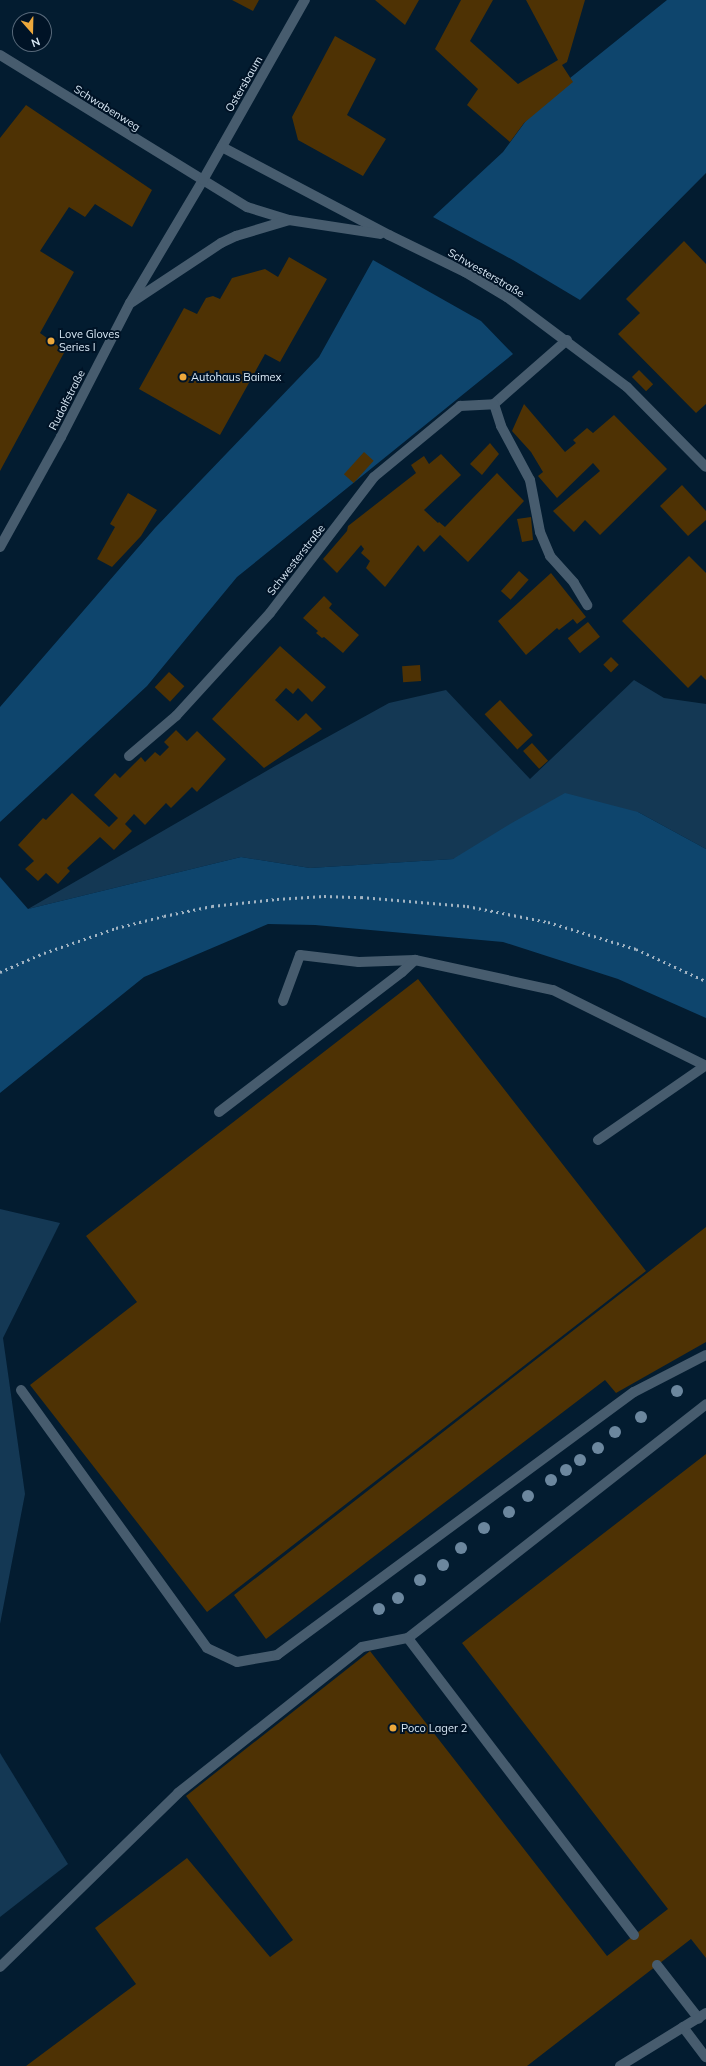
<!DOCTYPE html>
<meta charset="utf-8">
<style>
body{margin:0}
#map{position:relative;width:706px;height:2066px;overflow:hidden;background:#031c30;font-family:Mulish,sans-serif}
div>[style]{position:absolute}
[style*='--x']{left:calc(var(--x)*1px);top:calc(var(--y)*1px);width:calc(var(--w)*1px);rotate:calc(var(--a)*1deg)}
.green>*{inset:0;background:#143854}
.forest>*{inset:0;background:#0e456d}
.building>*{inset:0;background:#4e3204;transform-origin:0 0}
.service>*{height:10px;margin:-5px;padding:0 5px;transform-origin:5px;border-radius:5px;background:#475c6e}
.minor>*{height:10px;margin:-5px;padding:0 5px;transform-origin:5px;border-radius:5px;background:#475c6e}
.tertiary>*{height:10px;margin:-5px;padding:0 5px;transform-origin:5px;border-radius:5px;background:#475c6e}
.rail>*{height:3px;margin-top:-1.5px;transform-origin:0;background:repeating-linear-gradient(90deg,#a2b4c3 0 2px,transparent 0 6px)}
.trees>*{width:12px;height:12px;margin:-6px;border-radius:50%;background:#6c879e}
.dots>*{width:11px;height:11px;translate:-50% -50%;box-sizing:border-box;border:2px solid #001326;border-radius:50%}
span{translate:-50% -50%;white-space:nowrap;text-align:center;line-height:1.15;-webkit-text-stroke:4px #001326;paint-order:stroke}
.street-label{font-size:11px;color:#daeaf7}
.poi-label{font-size:11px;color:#daeaf7}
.left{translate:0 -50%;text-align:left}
.north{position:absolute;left:12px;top:12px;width:40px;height:40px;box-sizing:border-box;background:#001326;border:1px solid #57697a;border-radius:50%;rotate:160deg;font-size:11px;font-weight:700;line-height:16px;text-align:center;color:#daeaf7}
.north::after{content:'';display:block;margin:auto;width:14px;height:18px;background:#eda83c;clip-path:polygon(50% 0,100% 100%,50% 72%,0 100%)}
</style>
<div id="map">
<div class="green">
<div style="clip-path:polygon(634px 680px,664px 698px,706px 704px,706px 849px,638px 812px,453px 859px,310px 868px,241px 857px,28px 909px,275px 766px,389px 703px,446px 690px,530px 779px)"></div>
<div style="clip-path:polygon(0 1209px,60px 1223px,3px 1338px,25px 1494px,0 1624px)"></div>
<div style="clip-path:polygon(0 1753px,68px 1864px,0 1917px)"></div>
</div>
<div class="forest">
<div style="clip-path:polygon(667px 0,706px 0,706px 173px,580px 300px,513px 260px,433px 217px,503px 152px,539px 103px)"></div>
<div style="clip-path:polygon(373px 260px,481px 321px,513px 354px,237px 577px,147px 686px,0 822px,0 707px,155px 528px,319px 357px)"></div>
<div style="clip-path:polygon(565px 793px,638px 812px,706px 849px,706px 1018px,618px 979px,503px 942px,315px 925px,268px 924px,144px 977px,0 1093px,0 877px,28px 909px,241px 857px,310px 868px,453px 859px,510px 824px)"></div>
</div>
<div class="building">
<div style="clip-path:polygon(232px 0,259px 0,253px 11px)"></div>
<div style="clip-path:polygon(375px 0,419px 0,405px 25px)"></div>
<div style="clip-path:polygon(461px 0,493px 0,470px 41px,518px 84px,558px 60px,526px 0,585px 0,567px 62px,562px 65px,573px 82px,524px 123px,510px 142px,467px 105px,478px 89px,435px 49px)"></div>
<div style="clip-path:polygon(335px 36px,376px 59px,347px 115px,386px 139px,363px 176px,298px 140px,292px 117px)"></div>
<div style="clip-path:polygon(26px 105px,152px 190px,132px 227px,95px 204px,85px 217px,69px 207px,40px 251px,74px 272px,40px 333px,65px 351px,0 471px,0 138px)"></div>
<div style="clip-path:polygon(684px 241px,706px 264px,706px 404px,696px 413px,618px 334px,640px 313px,626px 299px)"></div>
<div style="clip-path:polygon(289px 257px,327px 279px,280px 362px,265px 354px,220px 435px,139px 389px,184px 308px,197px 314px,206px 298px,213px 296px,220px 299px,232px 278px,265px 269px,278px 277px)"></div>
<div style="left:639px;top:370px;width:20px;height:10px;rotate:45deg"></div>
<div style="clip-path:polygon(524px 404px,565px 452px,576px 443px,573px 440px,587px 428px,593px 433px,614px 415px,667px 469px,600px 535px,585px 520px,574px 532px,553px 511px,600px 471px,593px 463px,557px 498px,538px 476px,543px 472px,531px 452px,512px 431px)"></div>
<div style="clip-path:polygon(490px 443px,499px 454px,482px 475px,470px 464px)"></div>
<div style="left:364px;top:452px;width:13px;height:30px;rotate:42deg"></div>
<div style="clip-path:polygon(441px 454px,461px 475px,424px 510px,438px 523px,439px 522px,445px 527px,497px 473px,524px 501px,468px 562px,440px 535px,424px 552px,418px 545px,385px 587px,366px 568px,370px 561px,361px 553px,364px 549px,361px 545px,337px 573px,323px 559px,347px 531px,348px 526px,416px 473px,411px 465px,424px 456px,429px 464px)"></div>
<div style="clip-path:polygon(682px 485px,706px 511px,706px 520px,688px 536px,660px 506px)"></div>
<div style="clip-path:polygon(128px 493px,157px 510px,141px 536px,112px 567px,97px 559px,115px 527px,110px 524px)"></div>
<div style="clip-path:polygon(531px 517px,533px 540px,522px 542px,517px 519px)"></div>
<div style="clip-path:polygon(689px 556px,706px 573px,706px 680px,701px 675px,688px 688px,622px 621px)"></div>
<div style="left:519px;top:571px;width:13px;height:27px;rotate:42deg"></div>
<div style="clip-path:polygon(551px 573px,586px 617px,577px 624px,573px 619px,559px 630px,557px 628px,526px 655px,498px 621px)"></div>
<div style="clip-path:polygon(324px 596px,332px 604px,329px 608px,359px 635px,343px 653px,324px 637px,322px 638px,316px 633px,318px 631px,303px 618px)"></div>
<div style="left:588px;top:622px;width:19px;height:26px;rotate:51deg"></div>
<div style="clip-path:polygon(280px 646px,326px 687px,312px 702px,298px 688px,293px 694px,286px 688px,275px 700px,298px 721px,306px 713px,322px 729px,264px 768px,212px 719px)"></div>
<div style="left:611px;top:657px;width:11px;height:11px;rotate:45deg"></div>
<div style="left:420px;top:665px;width:16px;height:18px;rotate:86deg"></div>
<div style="left:169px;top:672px;width:21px;height:21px;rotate:43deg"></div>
<div style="left:500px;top:700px;width:48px;height:21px;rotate:47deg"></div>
<div style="clip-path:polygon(176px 730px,187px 741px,197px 731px,226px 759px,197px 792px,192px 787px,171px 808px,166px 803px,145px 825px,134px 814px,125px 824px,132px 831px,114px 850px,100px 837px,67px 868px,70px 871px,58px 884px,46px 873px,38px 881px,25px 869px,34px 861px,18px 845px,43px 818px,46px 820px,72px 793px,109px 827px,118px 818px,94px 795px,115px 773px,120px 778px,141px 757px,145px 762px,155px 752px,160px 756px,169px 747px,164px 742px)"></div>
<div style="left:532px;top:743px;width:24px;height:12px;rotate:48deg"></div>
<div style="clip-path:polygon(418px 979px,646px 1271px,207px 1612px,30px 1385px,137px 1302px,86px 1236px)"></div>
<div style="clip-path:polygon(706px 1227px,706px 1342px,616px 1393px,605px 1380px,266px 1639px,234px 1595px)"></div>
<div style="clip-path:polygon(706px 1454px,706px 1958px,691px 1939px,527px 2066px,26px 2066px,136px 1984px,95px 1928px,187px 1858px,270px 1957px,293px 1940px,186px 1796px,370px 1651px,607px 1956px,668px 1909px,462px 1643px)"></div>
</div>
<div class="service">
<div style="--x:283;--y:1001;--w:49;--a:-69.7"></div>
<div style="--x:300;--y:955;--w:59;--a:6.8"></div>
<div style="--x:359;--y:962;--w:56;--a:-2"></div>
<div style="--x:415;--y:960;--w:141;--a:12.3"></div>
<div style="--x:553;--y:990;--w:171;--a:26.4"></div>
<div style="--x:219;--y:1112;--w:230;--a:-37.4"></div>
<div style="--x:402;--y:972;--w:18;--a:-43"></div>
<div style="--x:598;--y:1140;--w:130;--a:-34.7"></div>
<div style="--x:21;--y:1390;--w:318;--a:54.2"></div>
<div style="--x:207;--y:1648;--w:33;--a:25"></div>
<div style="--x:237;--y:1662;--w:41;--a:-9.9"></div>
<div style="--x:277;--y:1655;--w:443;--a:-36.4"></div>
<div style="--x:634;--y:1392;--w:81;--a:-27.2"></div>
<div style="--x:634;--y:1935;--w:373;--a:-127.3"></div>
<div style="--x:408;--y:1638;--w:379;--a:-38.1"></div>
<div style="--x:657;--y:1965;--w:68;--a:52.1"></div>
<div style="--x:0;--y:1967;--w:249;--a:-44.3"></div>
<div style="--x:178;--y:1793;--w:235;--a:-38.4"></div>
<div style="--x:362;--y:1647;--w:47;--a:-11.1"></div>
<div style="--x:683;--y:2027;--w:38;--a:53"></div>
<div style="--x:620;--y:2066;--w:101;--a:-31.6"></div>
</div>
<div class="minor">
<div style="--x:0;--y:55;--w:238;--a:31.6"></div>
<div style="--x:567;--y:340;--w:97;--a:138.8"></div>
<div style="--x:494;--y:404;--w:23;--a:72"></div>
<div style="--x:501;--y:426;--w:61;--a:61.8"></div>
<div style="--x:530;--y:480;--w:53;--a:79.1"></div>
<div style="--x:540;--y:532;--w:26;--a:67"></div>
<div style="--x:550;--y:556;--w:36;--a:48"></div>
<div style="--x:574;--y:583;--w:26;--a:59"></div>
<div style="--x:129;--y:756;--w:62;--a:-40.4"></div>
<div style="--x:176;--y:716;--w:139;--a:-47.6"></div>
<div style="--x:270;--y:613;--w:171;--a:-52.6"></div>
<div style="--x:374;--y:477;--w:112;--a:-39.5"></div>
<div style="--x:460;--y:406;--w:34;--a:-3"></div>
</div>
<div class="tertiary">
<div style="--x:222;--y:147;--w:189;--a:27.8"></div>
<div style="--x:389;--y:235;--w:85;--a:26"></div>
<div style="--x:465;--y:272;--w:49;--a:30.8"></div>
<div style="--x:507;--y:297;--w:150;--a:36.9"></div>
<div style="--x:627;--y:387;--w:112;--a:45.4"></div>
<div style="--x:203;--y:180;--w:52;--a:31.5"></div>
<div style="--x:247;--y:207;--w:44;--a:17.2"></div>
<div style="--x:289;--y:220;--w:92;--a:8.7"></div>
<div style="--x:132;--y:302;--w:107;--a:-33.5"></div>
<div style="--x:221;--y:243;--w:17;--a:-25"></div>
<div style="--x:236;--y:236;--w:55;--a:-16.8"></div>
<div style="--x:0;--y:547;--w:126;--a:-61"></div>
<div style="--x:61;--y:437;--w:151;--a:-62.8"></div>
<div style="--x:130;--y:303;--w:143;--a:-59.3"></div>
<div style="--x:203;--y:180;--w:207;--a:-60.5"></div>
</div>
<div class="rail">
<div style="--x:0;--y:972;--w:48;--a:-23.4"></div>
<div style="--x:44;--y:953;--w:76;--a:-19.1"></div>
<div style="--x:116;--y:928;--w:49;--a:-14"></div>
<div style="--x:164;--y:916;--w:49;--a:-11.8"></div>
<div style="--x:212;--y:906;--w:65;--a:-6.1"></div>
<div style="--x:277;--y:899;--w:47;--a:-3.7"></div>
<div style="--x:324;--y:896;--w:37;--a:2"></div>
<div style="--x:361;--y:897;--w:106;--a:4.9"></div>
<div style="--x:467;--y:906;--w:83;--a:11.2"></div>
<div style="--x:548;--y:922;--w:92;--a:17.1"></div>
<div style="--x:636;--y:949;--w:77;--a:24.6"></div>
</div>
<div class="trees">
<div style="left:677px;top:1391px"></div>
<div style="left:641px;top:1417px"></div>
<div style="left:615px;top:1432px"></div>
<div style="left:598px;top:1448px"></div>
<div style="left:580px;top:1460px"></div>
<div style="left:566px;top:1470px"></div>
<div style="left:551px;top:1480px"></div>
<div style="left:528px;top:1496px"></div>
<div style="left:509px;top:1512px"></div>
<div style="left:484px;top:1528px"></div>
<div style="left:461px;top:1548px"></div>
<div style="left:443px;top:1565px"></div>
<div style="left:420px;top:1580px"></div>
<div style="left:398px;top:1598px"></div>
<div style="left:379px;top:1609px"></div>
</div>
<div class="dots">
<div style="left:51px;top:341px;background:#eda83c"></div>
<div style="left:183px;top:377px;background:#eda83c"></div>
<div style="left:393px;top:1728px;background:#eda83c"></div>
</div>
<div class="street-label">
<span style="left:244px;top:84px;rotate:-60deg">Ostersbaum</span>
<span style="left:107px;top:108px;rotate:32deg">Schwabenweg</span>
<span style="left:486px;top:273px;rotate:30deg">Schwesterstraße</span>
<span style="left:67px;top:400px;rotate:-63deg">Rudolfstraße</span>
<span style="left:296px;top:560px;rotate:-52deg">Schwesterstraße</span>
</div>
<div class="poi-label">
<span class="left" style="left:59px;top:341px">Love Gloves<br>Series I</span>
<span class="left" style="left:191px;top:377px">Autohaus Baimex</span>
<span class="left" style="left:401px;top:1728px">Poco Lager 2</span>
</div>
<div class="north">N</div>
</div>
